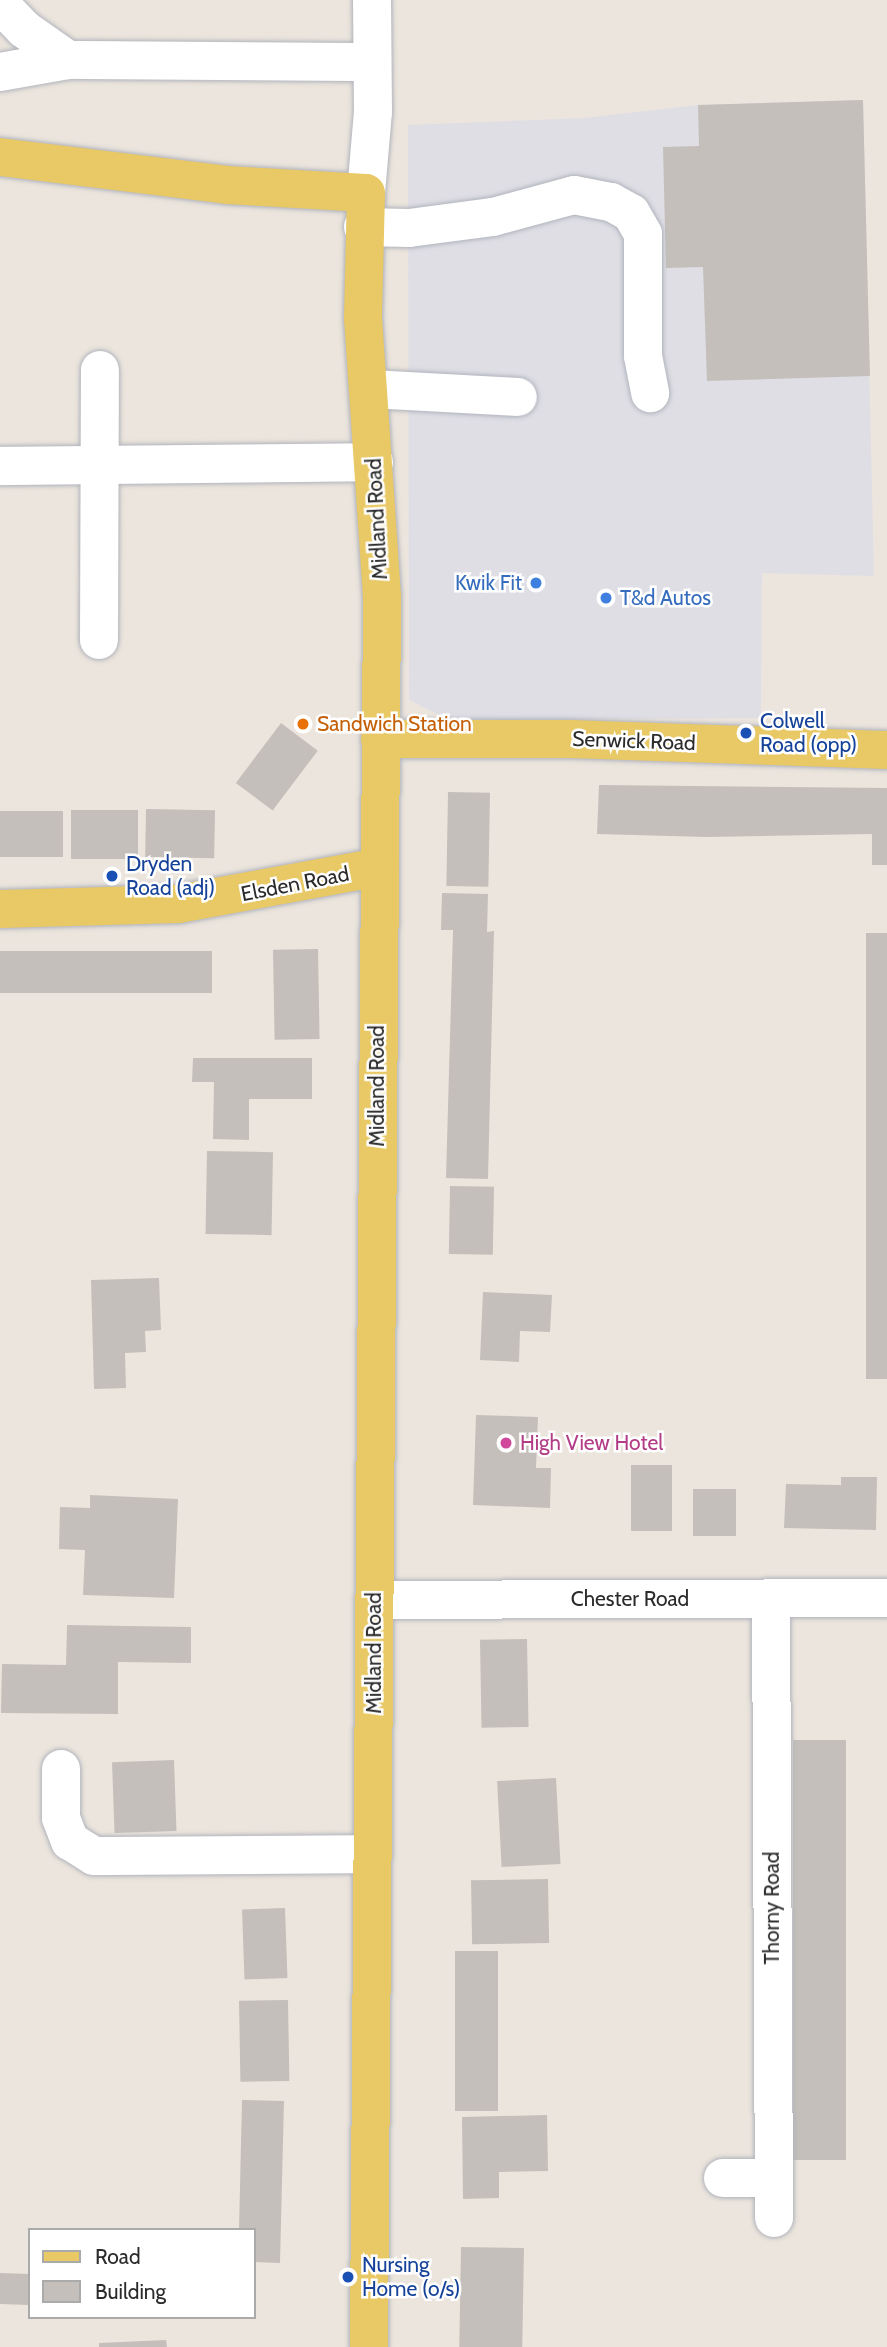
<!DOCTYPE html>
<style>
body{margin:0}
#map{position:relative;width:887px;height:2347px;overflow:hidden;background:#ece5dd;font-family:Cabin,sans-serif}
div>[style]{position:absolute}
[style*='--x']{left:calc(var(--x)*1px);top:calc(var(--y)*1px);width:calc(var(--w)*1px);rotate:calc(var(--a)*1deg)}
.industrial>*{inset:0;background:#dfdee5}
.building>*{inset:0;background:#c4bfba;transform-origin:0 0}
.roads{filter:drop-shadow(0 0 2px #b1b4bd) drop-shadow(0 0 2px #b1b4bd)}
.minor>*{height:38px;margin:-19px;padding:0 19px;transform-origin:19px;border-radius:19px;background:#fff}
.major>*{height:38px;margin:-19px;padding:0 19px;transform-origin:19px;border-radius:19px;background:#e9c965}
.dots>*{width:19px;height:19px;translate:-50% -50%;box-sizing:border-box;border:4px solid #fff;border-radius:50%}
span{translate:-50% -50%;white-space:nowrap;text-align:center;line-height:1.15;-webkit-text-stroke:5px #fff;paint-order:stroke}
.street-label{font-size:21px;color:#2b2b2b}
.shop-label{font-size:21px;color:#366cbe}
.right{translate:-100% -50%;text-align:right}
.left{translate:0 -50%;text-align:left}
.transit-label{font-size:21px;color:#164399}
.food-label{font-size:21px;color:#c56008}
.hotel-label{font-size:21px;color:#b23c85}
.legend{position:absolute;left:28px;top:2228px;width:228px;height:91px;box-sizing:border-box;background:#fff;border:2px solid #aaa;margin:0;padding:9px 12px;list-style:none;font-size:21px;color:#2b2b2b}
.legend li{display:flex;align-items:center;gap:14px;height:35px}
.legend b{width:35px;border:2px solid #aaa}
</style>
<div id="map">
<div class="industrial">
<div style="clip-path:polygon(863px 100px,874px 576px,762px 573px,761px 718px,449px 720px,409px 700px,408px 125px,584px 118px,698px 105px)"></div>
</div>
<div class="building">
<div style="clip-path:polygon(863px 100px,870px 376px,707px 381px,703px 267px,666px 268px,663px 147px,699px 146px,698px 105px)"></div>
<div style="left:281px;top:723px;width:46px;height:75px;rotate:37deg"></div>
<div style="clip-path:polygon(599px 785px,887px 788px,887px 865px,872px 865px,872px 834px,707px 837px,597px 834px)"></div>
<div style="left:448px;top:792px;width:42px;height:94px;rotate:1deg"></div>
<div style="left:146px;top:809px;width:69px;height:48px;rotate:1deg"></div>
<div style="left:71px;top:810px;width:67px;height:49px"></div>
<div style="left:0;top:811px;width:63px;height:46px"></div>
<div style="clip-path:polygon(442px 893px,488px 894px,487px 932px,494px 931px,488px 1179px,446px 1178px,453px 930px,441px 930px)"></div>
<div style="left:866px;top:933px;width:21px;height:446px"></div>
<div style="left:318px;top:949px;width:90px;height:45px;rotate:89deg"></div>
<div style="left:0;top:951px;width:212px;height:42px"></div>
<div style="clip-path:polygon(193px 1058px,312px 1058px,312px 1099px,249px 1099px,249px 1140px,213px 1139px,214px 1082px,192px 1082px)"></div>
<div style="left:207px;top:1151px;width:66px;height:83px;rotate:1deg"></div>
<div style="left:450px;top:1186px;width:44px;height:68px;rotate:1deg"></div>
<div style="clip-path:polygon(159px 1278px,161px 1330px,145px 1331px,146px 1352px,125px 1353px,126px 1388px,94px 1389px,91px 1280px)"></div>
<div style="clip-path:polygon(483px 1292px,552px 1295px,550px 1332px,520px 1331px,519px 1362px,480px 1360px)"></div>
<div style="clip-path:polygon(476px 1415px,538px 1417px,536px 1468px,551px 1468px,550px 1508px,473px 1505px)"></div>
<div style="left:631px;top:1465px;width:41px;height:66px"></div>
<div style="clip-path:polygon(841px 1477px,877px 1477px,876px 1530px,784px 1528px,786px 1484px,841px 1485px)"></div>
<div style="left:693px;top:1489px;width:43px;height:47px"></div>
<div style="clip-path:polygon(90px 1495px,178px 1499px,174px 1598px,83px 1595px,85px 1550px,59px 1549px,60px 1507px,90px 1508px)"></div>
<div style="clip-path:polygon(67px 1625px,191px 1627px,191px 1663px,118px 1662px,118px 1714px,1px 1713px,2px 1664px,66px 1665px)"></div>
<div style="left:527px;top:1639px;width:88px;height:47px;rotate:89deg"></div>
<div style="left:793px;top:1740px;width:53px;height:420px"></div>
<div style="left:174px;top:1760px;width:71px;height:62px;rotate:88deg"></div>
<div style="left:556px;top:1778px;width:86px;height:59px;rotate:87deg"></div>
<div style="left:548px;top:1879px;width:64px;height:77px;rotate:89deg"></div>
<div style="left:285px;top:1908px;width:70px;height:43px;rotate:88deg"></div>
<div style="left:455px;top:1951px;width:43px;height:160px"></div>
<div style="left:288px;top:2000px;width:81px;height:49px;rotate:89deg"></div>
<div style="clip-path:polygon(242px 2100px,284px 2101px,280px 2263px,254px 2262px,254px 2230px,239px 2230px)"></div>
<div style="clip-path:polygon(547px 2115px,548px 2171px,499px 2172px,499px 2198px,463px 2199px,462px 2117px)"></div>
<div style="left:461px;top:2247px;width:63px;height:100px;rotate:1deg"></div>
<div style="left:0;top:2273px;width:30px;height:31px;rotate:2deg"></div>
<div style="clip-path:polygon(166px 2340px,167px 2347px,99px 2347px,99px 2343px)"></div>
</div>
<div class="roads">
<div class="minor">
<div style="--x:0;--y:4;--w:35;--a:46"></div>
<div style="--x:24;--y:29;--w:54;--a:35.2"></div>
<div style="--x:0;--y:72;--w:69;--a:-10"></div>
<div style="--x:68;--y:60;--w:303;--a:0.4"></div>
<div style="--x:366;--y:193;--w:81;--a:-85.1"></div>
<div style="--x:373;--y:112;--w:112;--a:-90.5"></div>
<div style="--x:363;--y:227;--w:46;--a:1.2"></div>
<div style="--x:409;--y:228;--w:85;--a:-7.5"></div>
<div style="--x:493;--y:217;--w:84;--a:-15.2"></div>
<div style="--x:574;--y:195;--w:38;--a:11"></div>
<div style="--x:611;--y:202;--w:23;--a:29"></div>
<div style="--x:631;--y:213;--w:24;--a:60"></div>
<div style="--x:643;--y:234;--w:122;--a:90"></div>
<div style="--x:643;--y:356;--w:38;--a:79"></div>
<div style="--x:371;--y:389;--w:147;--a:3.1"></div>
<div style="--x:0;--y:466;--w:374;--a:-0.6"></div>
<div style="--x:99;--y:640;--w:270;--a:-89.8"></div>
<div style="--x:771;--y:1598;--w:620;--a:89.72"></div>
<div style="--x:374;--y:1600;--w:513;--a:-0.22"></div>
<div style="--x:61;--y:1769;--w:49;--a:90"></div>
<div style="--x:61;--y:1818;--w:25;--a:69"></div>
<div style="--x:70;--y:1841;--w:28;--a:32"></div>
<div style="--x:94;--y:1856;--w:278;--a:-0.4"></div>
<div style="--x:723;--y:2178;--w:51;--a:0"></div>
</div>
<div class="major">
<div style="--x:0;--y:157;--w:229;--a:7"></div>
<div style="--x:227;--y:185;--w:139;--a:3.3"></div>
<div style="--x:366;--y:193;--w:125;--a:91.4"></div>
<div style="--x:363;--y:318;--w:280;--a:86.1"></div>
<div style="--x:382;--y:597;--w:1750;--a:90.43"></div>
<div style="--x:380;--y:739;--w:190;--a:0"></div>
<div style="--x:570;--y:739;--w:317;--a:2"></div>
<div style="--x:0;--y:909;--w:178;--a:-1.6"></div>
<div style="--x:178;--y:904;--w:205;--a:-10.4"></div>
</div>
</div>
<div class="dots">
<div style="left:536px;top:583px;background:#3f7fe0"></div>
<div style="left:606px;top:598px;background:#3f7fe0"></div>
<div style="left:303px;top:724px;background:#e8710a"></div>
<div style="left:746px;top:733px;background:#1a4fb4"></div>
<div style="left:112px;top:876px;background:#1a4fb4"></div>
<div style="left:506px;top:1443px;background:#d1479c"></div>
<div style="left:348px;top:2277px;background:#1a4fb4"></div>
</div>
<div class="street-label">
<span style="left:377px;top:519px;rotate:-93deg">Midland Road</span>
<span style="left:634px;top:741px;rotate:2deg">Senwick Road</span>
<span style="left:295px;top:884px;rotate:-11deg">Elsden Road</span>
<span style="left:377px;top:1086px;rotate:-90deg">Midland Road</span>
<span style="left:630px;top:1599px">Chester Road</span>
<span style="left:374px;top:1653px;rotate:-90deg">Midland Road</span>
<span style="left:772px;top:1908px;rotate:-90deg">Thorny Road</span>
</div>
<div class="shop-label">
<span class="right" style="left:522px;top:583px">Kwik Fit</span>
<span class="left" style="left:620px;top:598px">T&amp;d Autos</span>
</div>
<div class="transit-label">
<span class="left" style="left:760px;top:733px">Colwell<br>Road (opp)</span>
<span class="left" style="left:126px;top:876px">Dryden<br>Road (adj)</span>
<span class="left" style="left:362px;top:2277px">Nursing<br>Home (o/s)</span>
</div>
<div class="food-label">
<span class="left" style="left:317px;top:724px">Sandwich Station</span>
</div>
<div class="hotel-label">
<span class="left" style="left:520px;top:1443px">High View Hotel</span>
</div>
<ul class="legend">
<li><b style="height:9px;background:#e9c965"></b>Road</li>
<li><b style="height:19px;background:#c4bfba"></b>Building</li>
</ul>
</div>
